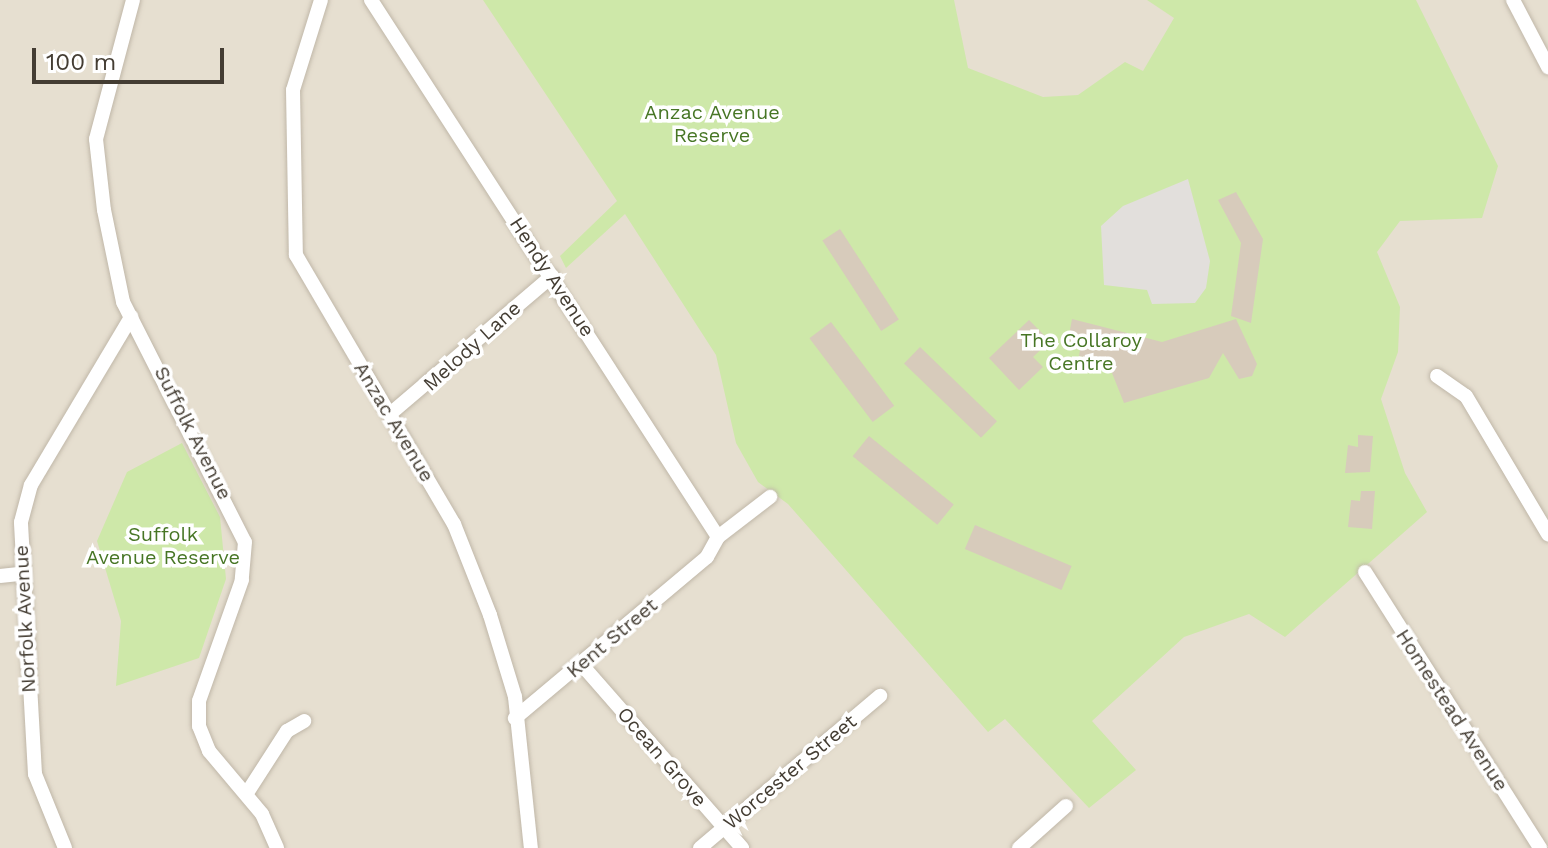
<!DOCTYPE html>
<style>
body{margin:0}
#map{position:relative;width:1548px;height:848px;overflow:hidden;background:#f2ede3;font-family:"Work Sans",sans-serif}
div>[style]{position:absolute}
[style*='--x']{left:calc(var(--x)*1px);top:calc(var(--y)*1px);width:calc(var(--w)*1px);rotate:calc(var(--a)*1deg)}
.residential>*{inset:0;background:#e6dfd0;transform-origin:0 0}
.green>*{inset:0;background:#cee8a9}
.parking>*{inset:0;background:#e2dfdc}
.building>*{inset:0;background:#d7cbbb;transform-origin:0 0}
.roads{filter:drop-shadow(0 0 2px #c0b7a8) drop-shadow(0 0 2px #c0b7a8)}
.minor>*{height:14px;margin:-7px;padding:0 7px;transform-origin:7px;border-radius:7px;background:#fff}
span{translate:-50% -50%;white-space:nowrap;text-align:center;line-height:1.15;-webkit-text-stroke:7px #fff;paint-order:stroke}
.park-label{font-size:20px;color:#477625}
.street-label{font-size:20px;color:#443d33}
.scale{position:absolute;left:32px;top:48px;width:192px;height:36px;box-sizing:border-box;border:4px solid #443d33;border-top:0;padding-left:10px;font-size:24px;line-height:28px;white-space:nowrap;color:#443d33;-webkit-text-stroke:6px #fff;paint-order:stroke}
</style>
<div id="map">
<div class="residential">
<div style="left:0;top:0;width:1548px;height:848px"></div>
</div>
<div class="green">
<div style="clip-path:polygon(483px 0,954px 0,968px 68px,1043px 97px,1078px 95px,1125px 62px,1143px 71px,1174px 18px,1147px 0,1416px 0,1498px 166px,1482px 218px,1400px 221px,1377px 252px,1400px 307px,1398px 352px,1381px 399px,1405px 473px,1427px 512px,1285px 637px,1249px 614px,1184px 637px,1092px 721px,1136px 770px,1089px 808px,1005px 719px,988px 732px,788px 504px,758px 482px,736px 443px,716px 355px,625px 214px,566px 268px,560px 256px,617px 201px)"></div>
<div style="clip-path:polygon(182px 443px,220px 517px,226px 579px,199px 658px,116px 686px,121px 621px,97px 541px,127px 472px)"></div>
</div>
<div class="parking">
<div style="clip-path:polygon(1188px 179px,1210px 261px,1206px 288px,1195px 303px,1152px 304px,1147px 290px,1104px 285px,1101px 226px,1123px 206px)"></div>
</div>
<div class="building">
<div style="clip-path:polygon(1236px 192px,1263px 239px,1251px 323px,1231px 316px,1241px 243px,1218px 200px)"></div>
<div style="left:840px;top:229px;width:108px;height:21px;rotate:57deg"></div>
<div style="clip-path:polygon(1072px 319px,1162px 342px,1236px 319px,1257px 364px,1252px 376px,1239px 379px,1223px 353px,1209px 378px,1124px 403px,1108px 363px,1079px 356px,1081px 344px,1068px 340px)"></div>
<div style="clip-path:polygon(1029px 320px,1050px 341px,1033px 357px,1043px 367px,1019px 390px,989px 358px)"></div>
<div style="left:831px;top:322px;width:105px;height:27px;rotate:53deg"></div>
<div style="left:920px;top:347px;width:107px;height:23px;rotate:44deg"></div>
<div style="clip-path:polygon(1358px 435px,1373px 436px,1370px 472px,1345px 473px,1348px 445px,1358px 447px)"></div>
<div style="left:869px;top:436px;width:109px;height:26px;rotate:39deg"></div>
<div style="clip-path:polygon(1361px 491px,1375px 491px,1372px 529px,1348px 527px,1351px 500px,1360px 501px)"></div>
<div style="left:975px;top:525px;width:105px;height:26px;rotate:23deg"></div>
</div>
<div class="roads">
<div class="minor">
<div style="--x:133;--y:0;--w:144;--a:104.9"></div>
<div style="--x:96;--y:139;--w:71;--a:83.6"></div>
<div style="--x:104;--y:210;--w:94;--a:78.3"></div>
<div style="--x:123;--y:302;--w:269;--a:63.1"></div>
<div style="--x:245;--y:542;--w:38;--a:95"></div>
<div style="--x:242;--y:580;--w:128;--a:109.6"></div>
<div style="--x:199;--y:701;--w:25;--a:90"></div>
<div style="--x:199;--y:726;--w:27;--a:68"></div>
<div style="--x:209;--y:751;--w:82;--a:49.9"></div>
<div style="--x:262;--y:814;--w:37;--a:66"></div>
<div style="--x:321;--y:0;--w:94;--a:107.3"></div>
<div style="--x:293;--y:90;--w:165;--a:89"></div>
<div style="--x:296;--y:255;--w:312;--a:59.6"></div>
<div style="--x:454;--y:524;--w:98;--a:68.4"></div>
<div style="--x:490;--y:615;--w:86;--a:73"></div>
<div style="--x:515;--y:697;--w:152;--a:84"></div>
<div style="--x:371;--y:0;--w:639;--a:57.13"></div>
<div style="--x:718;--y:537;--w:23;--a:119"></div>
<div style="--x:707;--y:557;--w:251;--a:140"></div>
<div style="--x:1513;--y:0;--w:76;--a:62.4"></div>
<div style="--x:1437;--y:376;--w:35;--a:35"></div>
<div style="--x:1466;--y:396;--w:161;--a:59.3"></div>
<div style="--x:390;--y:414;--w:213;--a:-40.4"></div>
<div style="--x:718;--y:537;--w:66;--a:-37.6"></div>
<div style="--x:1365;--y:572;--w:327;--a:57.6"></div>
<div style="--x:0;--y:576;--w:19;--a:-6"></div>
<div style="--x:582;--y:665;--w:243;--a:48.8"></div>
<div style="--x:247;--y:793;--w:74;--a:-57.2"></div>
<div style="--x:287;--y:731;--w:20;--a:-30"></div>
<div style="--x:65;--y:848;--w:80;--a:-112.1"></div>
<div style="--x:35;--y:774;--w:252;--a:-93.2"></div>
<div style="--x:21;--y:522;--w:38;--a:-75"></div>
<div style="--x:31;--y:485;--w:196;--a:-59.2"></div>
<div style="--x:700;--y:848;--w:236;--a:-40.2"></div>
<div style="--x:1019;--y:848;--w:63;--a:-41.8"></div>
</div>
</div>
<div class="park-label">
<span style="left:712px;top:124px">Anzac Avenue<br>Reserve</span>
<span style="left:1081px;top:352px">The Collaroy<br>Centre</span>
<span style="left:163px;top:546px">Suffolk<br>Avenue Reserve</span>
</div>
<div class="street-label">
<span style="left:552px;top:277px;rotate:57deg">Hendy Avenue</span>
<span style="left:472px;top:346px;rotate:-42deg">Melody Lane</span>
<span style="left:394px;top:422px;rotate:59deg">Anzac Avenue</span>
<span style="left:193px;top:433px;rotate:63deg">Suffolk Avenue</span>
<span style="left:25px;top:619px;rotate:-93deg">Norfolk Avenue</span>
<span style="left:612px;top:638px;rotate:-40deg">Kent Street</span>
<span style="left:1452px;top:710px;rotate:57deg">Homestead Avenue</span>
<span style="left:662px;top:757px;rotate:49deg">Ocean Grove</span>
<span style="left:790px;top:772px;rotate:-40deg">Worcester Street</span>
</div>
<div class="scale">100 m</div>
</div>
